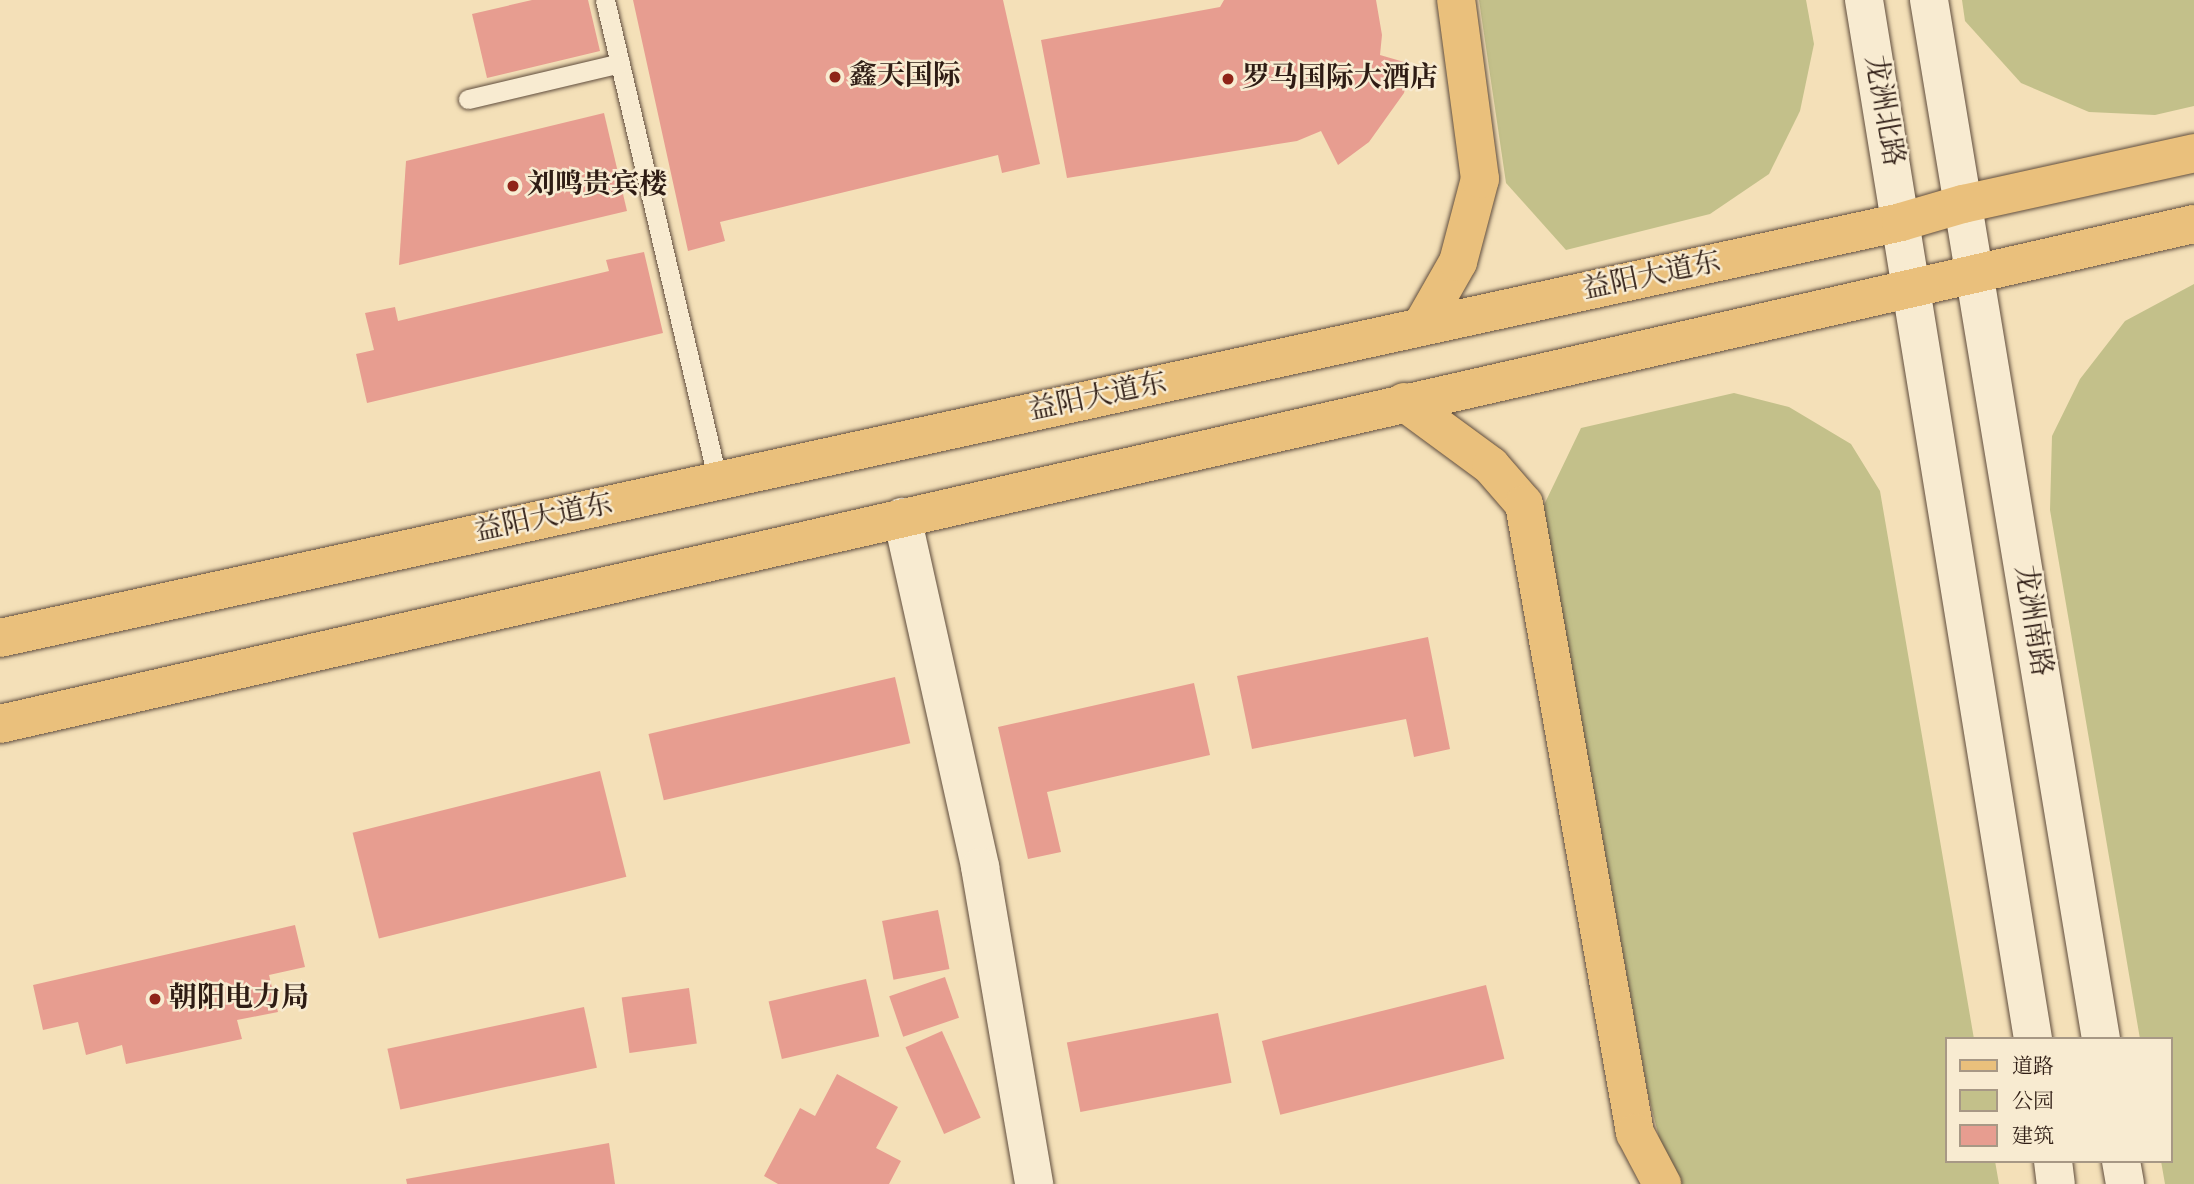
<!DOCTYPE html>
<meta charset="utf-8">
<style>
body{margin:0}
#map{position:relative;width:2194px;height:1184px;overflow:hidden;background:#f4e0b8;font-family:Vollkorn,"Noto Serif SC",serif}
div>[style]{position:absolute}
[style*='--x']{left:calc(var(--x)*1px);top:calc(var(--y)*1px);width:calc(var(--w)*1px);rotate:calc(var(--a)*1deg)}
.green>*{inset:0;background:#c3c08a}
.building>*{inset:0;background:#e79d90;transform-origin:0 0}
.roads{filter:drop-shadow(0 0 2px #604d3d) drop-shadow(0 0 2px #604d3d)}
.lane>*{height:19px;margin:-9.5px;padding:0 9.5px;transform-origin:9.5px;border-radius:9.5px;background:#f8ebd1}
.street>*{height:38px;margin:-19px;padding:0 19px;transform-origin:19px;border-radius:19px;background:#f8ebd1}
.secondary>*{height:38px;margin:-19px;padding:0 19px;transform-origin:19px;border-radius:19px;background:#f8ebd1}
.primary>*{height:38px;margin:-19px;padding:0 19px;transform-origin:19px;border-radius:19px;background:#eac07c}
.dots>*{width:19px;height:19px;translate:-50% -50%;box-sizing:border-box;border:4px solid #f8ebd1;border-radius:50%}
span{translate:-50% -50%;white-space:nowrap;text-align:center;line-height:1.15;-webkit-text-stroke:5px #f8ebd1;paint-order:stroke}
.poi-label{font-size:28px;color:#2e1c14;font-weight:700}
.left{translate:0 -50%;text-align:left}
.street-label{font-size:28px;color:#2e1c14}
.legend{position:absolute;left:1945px;top:1037px;width:228px;height:126px;box-sizing:border-box;background:#f8ebd1;border:2px solid #a79885;margin:0;padding:9px 12px;list-style:none;font-size:21px;color:#2e1c14}
.legend li{display:flex;align-items:center;gap:14px;height:35px}
.legend b{width:35px;border:2px solid #a79885}
</style>
<div id="map">
<div class="green">
<div style="clip-path:polygon(1479px 0,1806px 0,1814px 44px,1800px 111px,1769px 174px,1710px 214px,1566px 250px,1506px 183px)"></div>
<div style="clip-path:polygon(1962px 0,2194px 0,2194px 106px,2155px 115px,2089px 112px,2021px 83px,1965px 21px)"></div>
<div style="clip-path:polygon(2194px 284px,2194px 1184px,2165px 1184px,2161px 1161px,2171px 1161px,2171px 1039px,2140px 1039px,2050px 510px,2052px 436px,2080px 379px,2125px 321px)"></div>
<div style="clip-path:polygon(1734px 393px,1789px 407px,1851px 444px,1880px 491px,1974px 1039px,1947px 1039px,1947px 1161px,1995px 1161px,1999px 1184px,1678px 1184px,1662px 1149px,1648px 1094px,1543px 507px,1581px 428px)"></div>
</div>
<div class="building">
<div style="clip-path:polygon(532px 0,588px 0,600px 51px,487px 78px,472px 14px)"></div>
<div style="clip-path:polygon(633px 0,1003px 0,1040px 164px,1002px 173px,998px 155px,720px 222px,725px 241px,688px 251px)"></div>
<div style="clip-path:polygon(1224px 0,1376px 0,1382px 35px,1380px 55px,1411px 64px,1404px 93px,1369px 142px,1338px 165px,1321px 131px,1297px 141px,1067px 178px,1041px 40px,1220px 7px)"></div>
<div style="clip-path:polygon(604px 113px,627px 211px,399px 265px,406px 161px)"></div>
<div style="clip-path:polygon(644px 252px,663px 333px,367px 403px,356px 354px,374px 350px,365px 313px,395px 307px,398px 321px,609px 271px,606px 260px)"></div>
<div style="clip-path:polygon(1428px 637px,1450px 749px,1414px 757px,1406px 719px,1252px 749px,1237px 676px)"></div>
<div style="left:895px;top:677px;width:68px;height:253px;rotate:77deg"></div>
<div style="clip-path:polygon(1194px 683px,1210px 755px,1047px 792px,1061px 852px,1028px 859px,998px 727px)"></div>
<div style="left:600px;top:771px;width:109px;height:255px;rotate:76deg"></div>
<div style="left:938px;top:910px;width:60px;height:57px;rotate:79deg"></div>
<div style="clip-path:polygon(295px 925px,305px 967px,269px 975px,278px 1012px,237px 1020px,242px 1039px,126px 1064px,122px 1045px,86px 1055px,78px 1022px,43px 1030px,33px 985px)"></div>
<div style="left:945px;top:977px;width:43px;height:59px;rotate:71deg"></div>
<div style="left:866px;top:979px;width:59px;height:100px;rotate:77deg"></div>
<div style="left:1486px;top:985px;width:76px;height:231px;rotate:76deg"></div>
<div style="left:689px;top:988px;width:56px;height:68px;rotate:82deg"></div>
<div style="left:584px;top:1007px;width:62px;height:201px;rotate:78deg"></div>
<div style="left:1218px;top:1013px;width:71px;height:154px;rotate:79deg"></div>
<div style="left:942px;top:1031px;width:95px;height:40px;rotate:66deg"></div>
<div style="clip-path:polygon(837px 1074px,898px 1107px,876px 1148px,901px 1161px,889px 1184px,778px 1184px,764px 1176px,800px 1108px,815px 1116px)"></div>
<div style="clip-path:polygon(609px 1143px,615px 1184px,407px 1184px,406px 1179px)"></div>
</div>
<div class="roads">
<div class="lane">
<div style="--x:605;--y:0;--w:494;--a:76.8"></div>
<div style="--x:468;--y:99;--w:156;--a:-13.3"></div>
</div>
<div class="street">
<div style="--x:902;--y:517;--w:359;--a:77.4"></div>
<div style="--x:980;--y:867;--w:322;--a:80.3"></div>
</div>
<div class="secondary">
<div style="--x:1864;--y:0;--w:1053;--a:80.76"></div>
<div style="--x:1929;--y:0;--w:1053;--a:80.6"></div>
<div style="--x:2053;--y:1161;--w:23;--a:83"></div>
<div style="--x:2121;--y:1161;--w:23;--a:80"></div>
</div>
<div class="primary">
<div style="--x:1421;--y:327;--w:75;--a:-60.4"></div>
<div style="--x:1458;--y:262;--w:86;--a:-75.2"></div>
<div style="--x:1480;--y:179;--w:181;--a:-97.6"></div>
<div style="--x:1404;--y:402;--w:108;--a:36.3"></div>
<div style="--x:1491;--y:466;--w:50;--a:49"></div>
<div style="--x:1524;--y:504;--w:639;--a:79.99"></div>
<div style="--x:1635;--y:1133;--w:58;--a:62.1"></div>
<div style="--x:0;--y:638;--w:1946;--a:-12.34"></div>
<div style="--x:1901;--y:222;--w:65;--a:-16.2"></div>
<div style="--x:1963;--y:204;--w:237;--a:-12.4"></div>
<div style="--x:0;--y:724;--w:2250;--a:-12.84"></div>
</div>
</div>
<div class="dots">
<div style="left:835px;top:77px;background:#8f2418"></div>
<div style="left:1228px;top:79px;background:#8f2418"></div>
<div style="left:513px;top:186px;background:#8f2418"></div>
<div style="left:155px;top:999px;background:#8f2418"></div>
</div>
<div class="poi-label">
<span class="left" style="left:849px;top:77px">鑫天国际</span>
<span class="left" style="left:1242px;top:79px">罗马国际大酒店</span>
<span class="left" style="left:527px;top:186px">刘鸣贵宾楼</span>
<span class="left" style="left:169px;top:999px">朝阳电力局</span>
</div>
<div class="street-label">
<span style="left:1883px;top:111px;rotate:80deg">龙洲北路</span>
<span style="left:1652px;top:277px;rotate:-12deg">益阳大道东</span>
<span style="left:1098px;top:398px;rotate:-12deg">益阳大道东</span>
<span style="left:544px;top:519px;rotate:-12deg">益阳大道东</span>
<span style="left:2032px;top:621px;rotate:81deg">龙洲南路</span>
</div>
<ul class="legend">
<li><b style="height:9px;background:#eac07c"></b>道路</li>
<li><b style="height:19px;background:#c3c08a"></b>公园</li>
<li><b style="height:19px;background:#e79d90"></b>建筑</li>
</ul>
</div>
